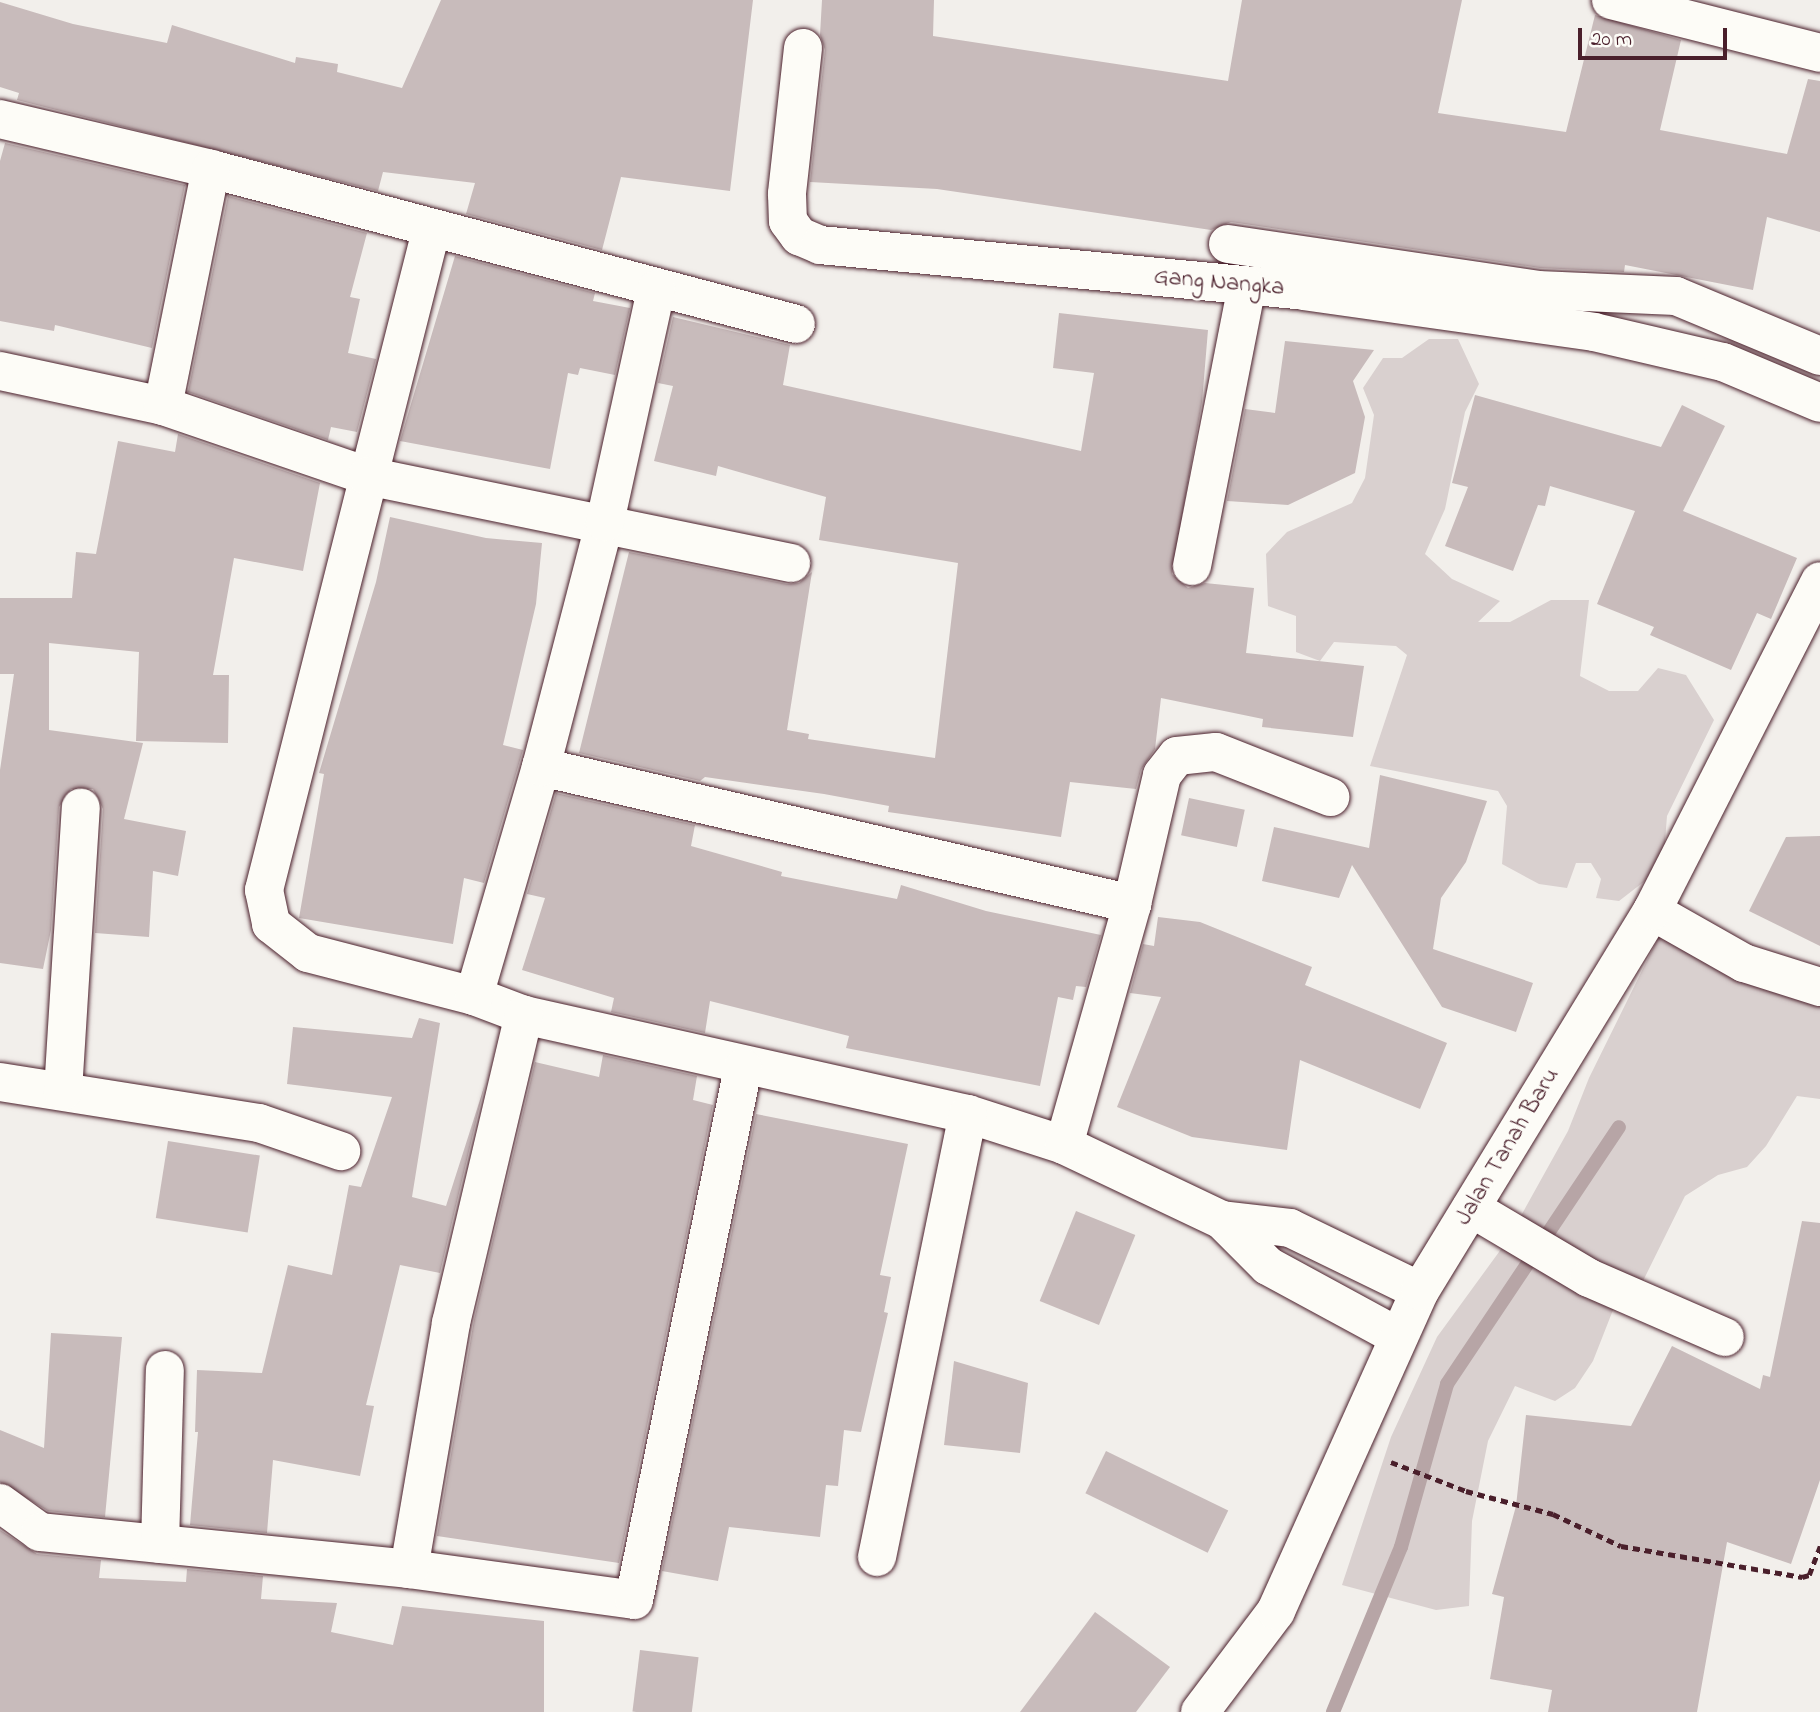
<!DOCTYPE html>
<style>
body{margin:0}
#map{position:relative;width:1820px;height:1712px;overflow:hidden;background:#f2efeb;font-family:"Indie Flower",sans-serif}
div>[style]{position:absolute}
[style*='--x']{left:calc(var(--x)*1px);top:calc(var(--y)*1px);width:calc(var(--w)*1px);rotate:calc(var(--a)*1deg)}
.green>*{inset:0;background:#d9d0cf}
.stream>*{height:14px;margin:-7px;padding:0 7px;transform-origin:7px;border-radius:7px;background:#b7a5a6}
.building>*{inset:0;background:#c8bbbb;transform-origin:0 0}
.path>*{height:4.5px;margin-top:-2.25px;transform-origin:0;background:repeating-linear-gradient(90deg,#4a1f2b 0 7px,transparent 0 12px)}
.roads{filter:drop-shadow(0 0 2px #4a1f2b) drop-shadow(0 0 2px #4a1f2b)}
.minor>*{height:38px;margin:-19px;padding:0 19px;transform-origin:19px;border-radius:19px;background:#fdfcf7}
.major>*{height:38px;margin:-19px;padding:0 19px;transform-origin:19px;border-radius:19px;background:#fdfcf7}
span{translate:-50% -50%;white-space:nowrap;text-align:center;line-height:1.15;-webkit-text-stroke:5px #fdfcf7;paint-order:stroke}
.street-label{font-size:24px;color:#4a1f2b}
.scale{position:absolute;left:1578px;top:28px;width:149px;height:32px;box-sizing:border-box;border:4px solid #4a1f2b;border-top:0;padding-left:9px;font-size:21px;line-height:24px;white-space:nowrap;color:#4a1f2b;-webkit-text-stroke:5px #fdfcf7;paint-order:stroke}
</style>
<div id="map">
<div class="green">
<div style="clip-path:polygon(1429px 339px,1458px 339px,1479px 384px,1465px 412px,1445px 509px,1425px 554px,1452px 579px,1500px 601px,1478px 622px,1510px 622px,1551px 600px,1589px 600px,1580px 676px,1609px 691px,1638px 691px,1658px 668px,1686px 675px,1714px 720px,1667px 816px,1663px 867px,1619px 901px,1596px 898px,1601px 879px,1591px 863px,1576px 863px,1567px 888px,1539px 884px,1502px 864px,1507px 806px,1498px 791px,1370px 766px,1407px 655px,1396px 646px,1334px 642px,1320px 661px,1296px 652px,1296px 616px,1268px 606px,1266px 554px,1287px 532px,1352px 503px,1365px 478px,1374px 415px,1363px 388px,1383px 358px,1402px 358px)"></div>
<div style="clip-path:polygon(1667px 920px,1820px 987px,1820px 1099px,1797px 1096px,1766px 1146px,1747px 1167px,1718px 1175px,1685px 1196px,1642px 1283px,1613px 1310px,1593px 1361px,1575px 1388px,1555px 1401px,1515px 1386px,1488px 1441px,1472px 1521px,1469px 1606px,1436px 1610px,1342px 1585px,1391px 1437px,1437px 1337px,1507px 1241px,1568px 1131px,1589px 1078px)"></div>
</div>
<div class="stream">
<div style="--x:1333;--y:1712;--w:178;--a:-67.6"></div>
<div style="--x:1401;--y:1547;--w:169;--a:-74.2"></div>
<div style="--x:1447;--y:1384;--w:309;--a:-56.2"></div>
</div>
<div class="building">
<div style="clip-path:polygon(441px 0,753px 0,730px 191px,621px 177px,602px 250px,466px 214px,475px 183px,383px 172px,378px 191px,17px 100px,19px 93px,0 87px,0 2px,73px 24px,167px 43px,172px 25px,295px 63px,296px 57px,338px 64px,337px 72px,402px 88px)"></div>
<div style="clip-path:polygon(822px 0,934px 0,933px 36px,1228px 81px,1242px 0,1462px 0,1438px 113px,1566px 132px,1595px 15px,1681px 40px,1660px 130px,1787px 154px,1808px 79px,1820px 81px,1820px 232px,1767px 217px,1753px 290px,1625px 265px,1624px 272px,1540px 268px,1231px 222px,1211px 230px,937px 189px,810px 182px,825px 50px,820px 35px)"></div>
<div style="clip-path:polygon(5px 143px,185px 185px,152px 348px,55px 325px,54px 331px,0 321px,0 161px)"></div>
<div style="clip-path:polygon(228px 196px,367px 233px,350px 297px,360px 299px,348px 353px,376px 359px,357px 432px,331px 427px,328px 440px,188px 392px)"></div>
<div style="clip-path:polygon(455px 256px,595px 293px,593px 301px,630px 308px,615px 375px,580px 368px,578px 375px,568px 373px,550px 469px,400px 441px)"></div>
<div style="clip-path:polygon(1059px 313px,1208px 330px,1202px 402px,1172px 574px,1188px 588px,1205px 583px,1254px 588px,1246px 653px,1364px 666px,1353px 737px,1262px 727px,1263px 719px,1161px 698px,1155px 749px,1141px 770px,1136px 789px,1070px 782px,1061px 837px,888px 812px,889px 806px,824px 794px,705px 777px,700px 781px,579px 753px,629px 552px,787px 584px,799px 583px,812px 572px,787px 730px,809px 734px,808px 739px,935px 758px,958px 563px,819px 540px,826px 497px,718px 466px,716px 476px,654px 461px,673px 386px,658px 383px,673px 317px,790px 345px,783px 385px,1081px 451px,1094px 373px,1053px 368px)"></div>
<div style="clip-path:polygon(1285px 341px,1374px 350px,1353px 381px,1365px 417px,1355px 473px,1288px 505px,1227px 501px,1245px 409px,1275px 413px)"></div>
<div style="clip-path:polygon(1475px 395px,1661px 447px,1682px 405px,1725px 426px,1683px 511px,1797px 558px,1771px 619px,1757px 613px,1731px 670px,1650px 635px,1654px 627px,1597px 604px,1635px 511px,1550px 486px,1545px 506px,1538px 505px,1513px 571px,1445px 546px,1468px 487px,1452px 483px)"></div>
<div style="clip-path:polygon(178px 434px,320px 483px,303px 571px,234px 558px,213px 675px,229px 675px,228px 743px,136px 741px,139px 652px,49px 643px,49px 730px,143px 743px,124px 819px,186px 831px,178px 876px,153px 871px,149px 937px,95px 933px,103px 809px,93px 789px,71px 789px,59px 807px,51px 930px,43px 969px,0 963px,0 770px,14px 674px,0 674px,0 598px,72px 598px,76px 552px,96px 554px,118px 441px,175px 452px)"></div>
<div style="clip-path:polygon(390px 517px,486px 538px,542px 543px,536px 604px,503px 745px,523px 750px,484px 883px,464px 878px,453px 944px,299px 918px,324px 774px,319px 773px,376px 582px)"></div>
<div style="clip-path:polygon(1380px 775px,1487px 801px,1466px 862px,1441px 898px,1433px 949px,1533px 983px,1516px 1032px,1442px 1007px,1352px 865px,1339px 898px,1262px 881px,1274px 827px,1369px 848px)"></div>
<div style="clip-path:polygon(556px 793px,695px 825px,691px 846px,782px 872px,781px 876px,897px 899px,901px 885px,986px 911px,1101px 935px,1086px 987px,1076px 986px,1073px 1000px,1058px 997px,1040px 1086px,846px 1048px,849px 1036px,710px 1001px,705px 1033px,611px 1012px,614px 998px,522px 970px,545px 898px,527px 894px)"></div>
<div style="left:1189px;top:798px;width:57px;height:38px;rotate:12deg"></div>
<div style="clip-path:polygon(1820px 836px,1820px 946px,1749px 911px,1786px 837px)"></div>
<div style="clip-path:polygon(1158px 917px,1200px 922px,1312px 967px,1305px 985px,1447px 1043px,1420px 1109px,1300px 1060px,1287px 1150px,1192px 1137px,1117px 1107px,1161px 997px,1130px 993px,1143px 944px,1154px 946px)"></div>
<div style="clip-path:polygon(419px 1018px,440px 1023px,412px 1197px,446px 1206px,485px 1084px,440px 1273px,400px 1265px,366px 1405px,374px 1406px,360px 1476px,273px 1460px,267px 1533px,190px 1525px,198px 1432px,195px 1432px,197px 1370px,262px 1373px,288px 1265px,332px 1275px,349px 1185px,361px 1187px,392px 1097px,287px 1084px,293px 1027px,412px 1038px)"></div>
<div style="clip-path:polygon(603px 1055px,697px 1076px,693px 1100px,713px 1105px,619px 1563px,437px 1536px,474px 1320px,535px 1062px,599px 1077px)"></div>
<div style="clip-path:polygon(756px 1114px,908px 1144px,880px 1275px,891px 1277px,884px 1312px,888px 1313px,861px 1432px,844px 1430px,838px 1486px,826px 1485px,820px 1537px,729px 1527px,718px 1581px,662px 1571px)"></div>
<div style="left:168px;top:1141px;width:93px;height:78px;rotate:9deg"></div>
<div style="left:1076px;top:1211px;width:64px;height:97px;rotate:22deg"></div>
<div style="clip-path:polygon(1802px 1221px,1820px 1223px,1820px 1480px,1791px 1564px,1727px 1542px,1697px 1712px,1548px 1712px,1552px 1690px,1490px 1679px,1504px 1597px,1492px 1594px,1516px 1506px,1526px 1415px,1631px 1426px,1672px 1346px,1760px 1389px,1763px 1375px,1770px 1377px)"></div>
<div style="clip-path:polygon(51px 1333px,122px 1337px,105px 1517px,48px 1511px,0 1482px,0 1430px,44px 1448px)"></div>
<div style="clip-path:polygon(954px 1361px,1028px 1383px,1020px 1453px,944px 1445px)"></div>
<div style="left:1106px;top:1451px;width:136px;height:47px;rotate:26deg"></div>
<div style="clip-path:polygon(0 1530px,37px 1554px,101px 1560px,99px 1578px,186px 1582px,187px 1569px,263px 1576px,261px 1599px,337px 1603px,331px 1632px,393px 1645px,402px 1606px,544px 1621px,544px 1712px,0 1712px)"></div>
<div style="clip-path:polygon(1095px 1612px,1170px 1667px,1136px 1712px,1020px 1712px)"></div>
<div style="left:640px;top:1650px;width:59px;height:62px;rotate:7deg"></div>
</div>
<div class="path">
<div style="--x:1391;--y:1462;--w:80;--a:21.1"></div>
<div style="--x:1466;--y:1491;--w:90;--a:14.8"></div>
<div style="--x:1553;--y:1514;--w:75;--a:25.2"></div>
<div style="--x:1621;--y:1546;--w:184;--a:9.7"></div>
<div style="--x:1802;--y:1577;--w:7;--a:-16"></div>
<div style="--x:1809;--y:1575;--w:31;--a:-69"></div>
</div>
<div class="roads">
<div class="minor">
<div style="--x:1611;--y:0;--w:216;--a:14.2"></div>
<div style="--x:803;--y:48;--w:147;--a:96.3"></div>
<div style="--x:787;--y:194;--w:27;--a:88"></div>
<div style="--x:788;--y:221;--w:19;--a:54"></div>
<div style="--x:799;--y:236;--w:23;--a:23"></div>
<div style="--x:820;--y:245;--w:485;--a:5.4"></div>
<div style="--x:1303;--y:291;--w:294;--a:8"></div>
<div style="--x:1594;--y:332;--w:132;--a:13.1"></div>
<div style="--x:1723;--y:362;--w:105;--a:22.9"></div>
<div style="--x:0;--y:119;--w:217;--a:13.3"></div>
<div style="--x:211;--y:169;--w:605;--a:14.84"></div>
<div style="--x:431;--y:231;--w:680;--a:104.22"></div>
<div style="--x:264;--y:890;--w:35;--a:78"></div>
<div style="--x:271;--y:924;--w:47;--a:38.1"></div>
<div style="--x:308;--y:953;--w:171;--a:14.5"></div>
<div style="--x:474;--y:996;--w:53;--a:20.8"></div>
<div style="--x:524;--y:1015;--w:455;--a:12.6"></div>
<div style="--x:968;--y:1114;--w:101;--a:17.9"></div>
<div style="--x:1064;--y:1145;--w:175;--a:25.4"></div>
<div style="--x:1222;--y:1220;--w:68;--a:6.7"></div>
<div style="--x:1290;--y:1228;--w:144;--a:25.9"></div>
<div style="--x:1228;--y:244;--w:313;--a:8.4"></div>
<div style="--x:1538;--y:290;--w:138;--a:2.5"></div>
<div style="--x:1676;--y:296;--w:156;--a:22.6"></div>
<div style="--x:0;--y:371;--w:167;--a:12.1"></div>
<div style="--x:163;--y:406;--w:216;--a:18.9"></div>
<div style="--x:367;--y:476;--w:433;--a:11.6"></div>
<div style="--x:163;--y:406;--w:242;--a:-78.6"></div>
<div style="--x:1192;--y:566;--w:285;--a:-78.9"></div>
<div style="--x:541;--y:767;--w:607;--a:13.05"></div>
<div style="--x:1652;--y:911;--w:106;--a:29.5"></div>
<div style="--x:1744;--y:963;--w:80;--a:17.5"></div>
<div style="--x:474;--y:996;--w:239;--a:-73.7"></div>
<div style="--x:541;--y:767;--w:253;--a:-75.4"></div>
<div style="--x:605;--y:522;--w:238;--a:-77.6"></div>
<div style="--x:0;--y:1082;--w:262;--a:9"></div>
<div style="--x:259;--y:1123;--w:87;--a:18.9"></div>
<div style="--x:63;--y:1091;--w:284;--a:-86.4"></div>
<div style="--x:1064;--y:1145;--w:250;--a:-74.2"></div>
<div style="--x:1132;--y:904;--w:132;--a:-76.9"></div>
<div style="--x:1162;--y:775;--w:24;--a:-52"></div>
<div style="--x:1177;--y:756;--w:39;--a:-6"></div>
<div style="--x:1216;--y:752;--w:123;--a:21.5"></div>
<div style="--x:1471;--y:1208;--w:137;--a:30.7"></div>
<div style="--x:1589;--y:1278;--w:148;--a:23.5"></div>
<div style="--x:1222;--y:1220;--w:65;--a:45"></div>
<div style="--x:1268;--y:1266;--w:147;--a:28.5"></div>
<div style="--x:0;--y:1503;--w:49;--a:35.9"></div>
<div style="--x:40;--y:1532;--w:371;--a:5.7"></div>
<div style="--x:409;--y:1569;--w:227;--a:7.8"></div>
<div style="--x:634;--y:1600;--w:543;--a:-78.42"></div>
<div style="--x:160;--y:1544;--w:174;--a:-88.4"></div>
<div style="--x:877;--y:1557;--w:452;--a:-78.4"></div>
<div style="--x:409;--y:1569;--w:250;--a:-80.3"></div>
<div style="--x:451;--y:1323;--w:317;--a:-76.7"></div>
</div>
<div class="major">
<div style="--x:1200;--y:1712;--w:126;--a:-53"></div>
<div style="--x:1276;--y:1611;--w:351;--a:-65.8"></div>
<div style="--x:1420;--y:1291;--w:445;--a:-58.6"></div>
<div style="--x:1652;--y:911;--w:370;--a:-63"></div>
</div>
</div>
<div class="street-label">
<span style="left:1219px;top:283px;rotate:5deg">Gang Nangka</span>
<span style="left:1508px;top:1147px;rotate:-59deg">Jalan Tanah Baru</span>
</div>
<div class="scale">20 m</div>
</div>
